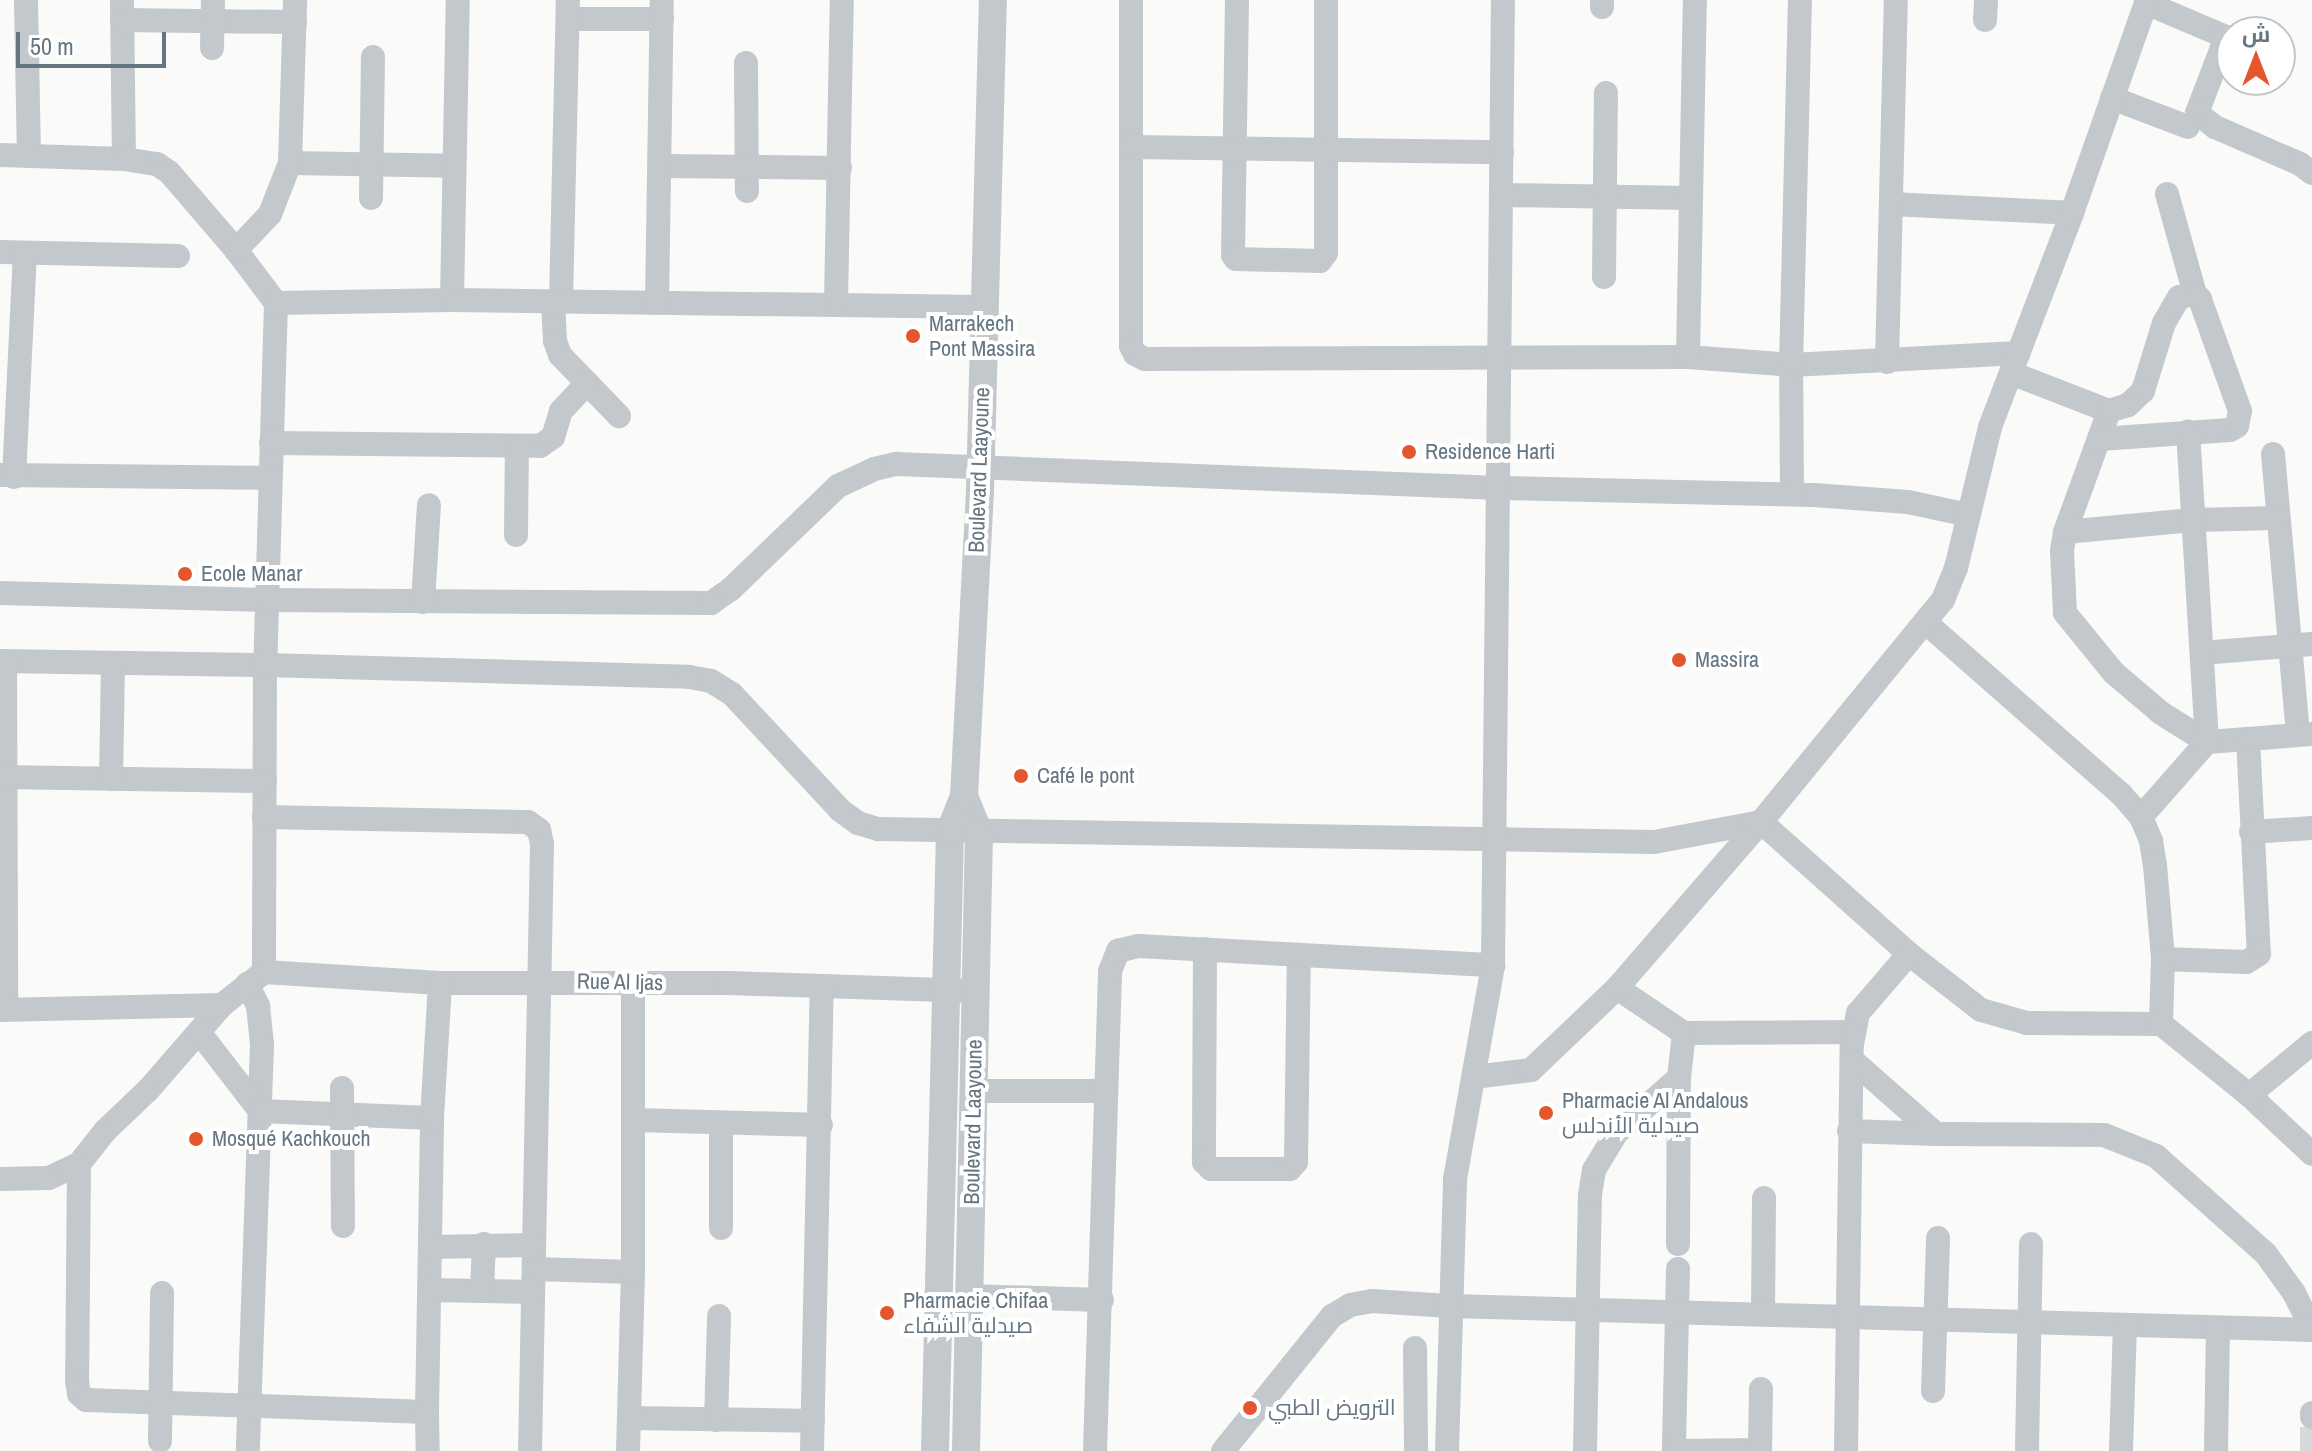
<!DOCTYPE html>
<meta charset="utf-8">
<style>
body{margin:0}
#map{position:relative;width:2312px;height:1451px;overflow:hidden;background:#fafaf8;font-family:"Archivo Narrow",Cairo,sans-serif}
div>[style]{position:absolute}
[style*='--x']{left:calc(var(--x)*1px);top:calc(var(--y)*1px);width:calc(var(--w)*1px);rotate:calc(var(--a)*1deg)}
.minor-tunnel>*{height:24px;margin-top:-12px;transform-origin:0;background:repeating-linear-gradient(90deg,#d5d9db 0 24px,transparent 0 36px)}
.minor>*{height:24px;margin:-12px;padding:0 12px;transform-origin:12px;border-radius:12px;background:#c3c8cc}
.tertiary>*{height:28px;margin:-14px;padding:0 14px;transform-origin:14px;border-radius:14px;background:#c3c8cc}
.dots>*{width:22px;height:22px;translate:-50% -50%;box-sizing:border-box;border:4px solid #fff;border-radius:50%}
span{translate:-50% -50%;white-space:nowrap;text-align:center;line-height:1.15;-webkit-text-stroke:8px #fff;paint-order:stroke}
.poi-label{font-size:22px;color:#657683}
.left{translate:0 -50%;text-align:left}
.street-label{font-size:22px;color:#657683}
.north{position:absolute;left:2216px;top:16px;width:80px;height:80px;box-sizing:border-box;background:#fff;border:2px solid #c1c8cd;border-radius:50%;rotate:0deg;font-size:22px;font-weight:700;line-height:32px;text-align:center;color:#657683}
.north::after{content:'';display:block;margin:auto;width:28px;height:36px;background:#e4572e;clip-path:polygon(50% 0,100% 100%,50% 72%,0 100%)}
.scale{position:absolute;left:16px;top:32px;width:150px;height:36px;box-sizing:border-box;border:4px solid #657683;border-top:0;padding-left:10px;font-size:24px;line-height:28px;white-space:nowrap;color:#657683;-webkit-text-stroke:6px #fff;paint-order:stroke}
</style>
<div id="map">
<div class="minor-tunnel">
<div style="--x:2312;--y:1451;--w:34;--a:-90"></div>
</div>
<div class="minor">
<div style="--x:26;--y:0;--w:156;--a:88.9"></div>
<div style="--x:122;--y:0;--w:159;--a:89.3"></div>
<div style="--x:1131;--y:0;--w:346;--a:90"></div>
<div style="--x:1131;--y:346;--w:9;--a:63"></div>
<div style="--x:1135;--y:354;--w:11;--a:27"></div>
<div style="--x:1145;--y:359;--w:543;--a:-0.21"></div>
<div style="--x:1688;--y:357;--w:103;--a:4.4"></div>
<div style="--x:1791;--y:365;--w:228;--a:-3"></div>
<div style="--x:1237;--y:0;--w:255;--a:90.9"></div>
<div style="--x:1233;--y:255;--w:5;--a:53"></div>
<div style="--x:1236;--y:259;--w:84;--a:1.4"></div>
<div style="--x:1320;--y:261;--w:10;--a:-53"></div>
<div style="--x:1326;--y:253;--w:253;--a:-90"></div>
<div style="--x:2146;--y:3;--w:87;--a:23"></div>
<div style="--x:2226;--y:37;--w:81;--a:110.9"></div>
<div style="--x:2197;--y:113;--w:23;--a:38"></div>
<div style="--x:2215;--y:127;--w:93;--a:23.5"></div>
<div style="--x:2300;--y:164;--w:15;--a:37"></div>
<div style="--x:1602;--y:7;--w:7;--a:-90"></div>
<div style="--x:568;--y:19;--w:94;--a:0"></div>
<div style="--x:122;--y:20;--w:173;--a:0.7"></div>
<div style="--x:1985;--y:20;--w:20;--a:-87"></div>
<div style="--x:212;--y:48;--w:48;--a:-88.8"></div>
<div style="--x:746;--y:63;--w:128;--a:89.6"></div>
<div style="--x:2112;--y:98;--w:81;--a:20.9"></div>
<div style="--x:1131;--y:147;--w:371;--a:0.8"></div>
<div style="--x:0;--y:155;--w:124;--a:1.8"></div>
<div style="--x:124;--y:159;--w:33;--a:9"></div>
<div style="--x:157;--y:164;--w:14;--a:34"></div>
<div style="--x:169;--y:172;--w:103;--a:49.3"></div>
<div style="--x:236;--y:250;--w:66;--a:53"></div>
<div style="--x:276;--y:303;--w:362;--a:91.7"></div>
<div style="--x:265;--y:665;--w:307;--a:90.2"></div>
<div style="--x:264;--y:972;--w:53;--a:141.8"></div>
<div style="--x:222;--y:1005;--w:113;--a:131"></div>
<div style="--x:148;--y:1090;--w:59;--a:136.4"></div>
<div style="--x:105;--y:1131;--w:42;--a:128.2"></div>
<div style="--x:79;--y:1164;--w:33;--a:155"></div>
<div style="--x:49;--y:1178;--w:49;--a:178.8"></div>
<div style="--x:290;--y:163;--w:164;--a:1"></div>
<div style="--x:660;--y:166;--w:180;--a:0.6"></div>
<div style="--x:2167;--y:194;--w:104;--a:74.4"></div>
<div style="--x:1502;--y:195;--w:188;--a:0.9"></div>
<div style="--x:371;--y:198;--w:141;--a:-89.2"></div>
<div style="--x:1891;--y:204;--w:181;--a:2.8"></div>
<div style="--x:236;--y:250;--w:50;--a:-46.6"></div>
<div style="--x:270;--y:214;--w:55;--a:-68.6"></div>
<div style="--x:290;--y:163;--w:163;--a:-88.2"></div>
<div style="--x:0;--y:252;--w:178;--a:1.3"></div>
<div style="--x:1604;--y:277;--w:184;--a:-89.4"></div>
<div style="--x:452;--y:300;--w:300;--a:-88.9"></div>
<div style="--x:553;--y:302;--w:39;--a:87"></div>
<div style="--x:555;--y:341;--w:15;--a:70"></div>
<div style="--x:560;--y:355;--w:85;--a:46"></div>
<div style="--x:561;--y:302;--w:302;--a:-88.7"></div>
<div style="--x:276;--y:303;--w:176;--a:-1"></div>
<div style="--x:452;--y:300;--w:531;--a:0.76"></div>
<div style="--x:657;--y:303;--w:303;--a:-89.1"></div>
<div style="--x:836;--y:303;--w:303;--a:-88.9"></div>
<div style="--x:1688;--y:357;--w:357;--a:-88.9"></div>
<div style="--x:1887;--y:362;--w:362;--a:-88.6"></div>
<div style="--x:2011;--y:373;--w:105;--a:21.2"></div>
<div style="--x:2109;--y:411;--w:129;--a:110"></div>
<div style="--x:2065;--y:532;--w:19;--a:99"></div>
<div style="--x:2062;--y:551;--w:62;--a:87.2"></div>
<div style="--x:2065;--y:613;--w:77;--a:50.8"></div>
<div style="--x:2114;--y:673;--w:62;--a:40.4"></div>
<div style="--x:2161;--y:713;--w:54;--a:32.2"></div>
<div style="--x:2207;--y:742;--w:41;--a:-4.2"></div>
<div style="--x:2248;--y:739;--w:215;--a:87.1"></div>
<div style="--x:2259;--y:954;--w:15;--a:148"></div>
<div style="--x:2246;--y:962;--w:83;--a:-177.9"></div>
<div style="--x:2100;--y:439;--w:130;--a:-4"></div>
<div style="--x:2230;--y:430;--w:8;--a:-30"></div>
<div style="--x:2237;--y:426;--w:15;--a:-79"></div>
<div style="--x:2240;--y:411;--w:119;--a:-109.7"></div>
<div style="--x:2200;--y:299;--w:7;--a:-135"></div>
<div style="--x:2195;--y:294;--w:16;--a:169"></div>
<div style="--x:2179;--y:297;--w:30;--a:120"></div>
<div style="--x:2164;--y:323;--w:71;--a:107.2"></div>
<div style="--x:2143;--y:391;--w:21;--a:137"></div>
<div style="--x:2128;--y:405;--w:20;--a:162"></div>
<div style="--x:271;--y:443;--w:269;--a:0.6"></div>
<div style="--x:540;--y:446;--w:16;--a:-35"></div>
<div style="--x:553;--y:437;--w:27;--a:-73"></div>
<div style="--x:561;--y:411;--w:38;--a:-47"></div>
<div style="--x:2273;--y:454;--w:282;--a:84.9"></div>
<div style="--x:0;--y:475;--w:270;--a:0.6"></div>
<div style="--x:14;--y:477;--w:223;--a:-87.2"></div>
<div style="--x:1792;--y:494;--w:129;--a:-90.4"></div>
<div style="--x:1791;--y:365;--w:365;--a:-88.6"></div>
<div style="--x:2065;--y:532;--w:128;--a:-5.4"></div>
<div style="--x:2192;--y:520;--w:85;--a:-1.3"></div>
<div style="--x:516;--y:535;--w:89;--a:-89.4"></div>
<div style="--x:0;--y:593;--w:268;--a:1.5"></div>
<div style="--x:268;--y:600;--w:443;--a:0.4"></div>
<div style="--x:711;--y:603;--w:24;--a:-35"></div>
<div style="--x:731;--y:589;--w:149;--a:-43.9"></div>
<div style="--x:838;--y:486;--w:40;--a:-25"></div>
<div style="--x:874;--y:469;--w:23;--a:-13"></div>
<div style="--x:896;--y:464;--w:604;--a:2.28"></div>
<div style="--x:1500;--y:488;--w:314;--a:1.3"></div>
<div style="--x:1814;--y:495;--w:94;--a:4.3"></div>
<div style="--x:1908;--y:502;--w:62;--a:12"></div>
<div style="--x:423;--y:602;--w:97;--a:-86.5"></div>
<div style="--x:1925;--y:622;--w:261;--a:41.3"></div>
<div style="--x:2121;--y:794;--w:30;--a:49"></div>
<div style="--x:2141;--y:817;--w:26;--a:67"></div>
<div style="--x:2151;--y:841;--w:24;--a:81"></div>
<div style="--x:2155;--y:865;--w:94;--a:85.1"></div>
<div style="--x:2163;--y:959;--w:65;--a:91.8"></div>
<div style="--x:2202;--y:653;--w:110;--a:-4.7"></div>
<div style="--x:0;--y:661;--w:265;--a:0.9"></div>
<div style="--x:265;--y:665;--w:424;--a:1.6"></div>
<div style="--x:689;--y:677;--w:22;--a:10"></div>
<div style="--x:711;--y:681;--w:25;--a:32"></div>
<div style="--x:732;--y:694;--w:158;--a:47"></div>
<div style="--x:840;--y:810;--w:22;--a:36"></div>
<div style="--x:858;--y:823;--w:21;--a:17"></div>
<div style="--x:878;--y:829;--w:776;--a:0.96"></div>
<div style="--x:1654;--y:842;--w:109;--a:-10.6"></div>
<div style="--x:1761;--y:822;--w:198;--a:41.7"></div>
<div style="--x:1909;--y:954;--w:91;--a:37.9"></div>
<div style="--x:1981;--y:1010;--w:48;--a:15.8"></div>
<div style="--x:2027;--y:1023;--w:134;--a:0.4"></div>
<div style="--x:2161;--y:1024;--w:113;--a:38.9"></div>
<div style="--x:2249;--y:1095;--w:86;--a:43.1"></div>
<div style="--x:5;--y:661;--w:349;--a:89.8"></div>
<div style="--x:2248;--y:739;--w:64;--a:-4.5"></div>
<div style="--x:0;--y:777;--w:265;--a:0.9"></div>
<div style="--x:111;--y:779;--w:116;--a:-89"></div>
<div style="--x:264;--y:817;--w:264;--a:1.1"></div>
<div style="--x:528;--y:822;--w:14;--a:36"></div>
<div style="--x:539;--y:830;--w:14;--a:78"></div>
<div style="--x:542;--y:844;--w:607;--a:91.13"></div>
<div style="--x:2141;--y:817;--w:100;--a:-48.7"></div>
<div style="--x:2207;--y:742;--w:311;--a:-93.5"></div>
<div style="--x:2251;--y:832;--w:61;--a:-3.8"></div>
<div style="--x:1205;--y:949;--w:213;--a:90.3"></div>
<div style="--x:1204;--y:1162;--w:10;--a:45"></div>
<div style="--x:1211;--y:1169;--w:79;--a:0"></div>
<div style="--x:1290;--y:1169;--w:9;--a:-49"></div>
<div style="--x:1296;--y:1162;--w:207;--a:-89.2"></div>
<div style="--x:264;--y:972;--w:176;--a:3.6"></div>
<div style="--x:440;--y:983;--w:289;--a:0"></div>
<div style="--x:729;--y:983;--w:237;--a:1.9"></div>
<div style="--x:247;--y:984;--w:25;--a:63"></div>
<div style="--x:258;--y:1006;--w:39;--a:84"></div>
<div style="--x:262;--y:1045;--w:406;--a:92"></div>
<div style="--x:1617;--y:988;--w:81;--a:33.9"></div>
<div style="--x:1684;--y:1033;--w:170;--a:-0.3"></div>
<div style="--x:0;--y:1010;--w:222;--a:-1.3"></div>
<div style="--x:199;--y:1032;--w:100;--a:52.3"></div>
<div style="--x:260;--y:1111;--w:172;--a:2.3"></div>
<div style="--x:1852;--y:1060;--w:112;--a:41.4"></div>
<div style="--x:1936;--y:1134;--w:168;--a:0.3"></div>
<div style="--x:2104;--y:1135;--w:56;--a:22"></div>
<div style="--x:2156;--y:1156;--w:147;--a:41.7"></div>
<div style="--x:2266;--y:1254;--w:48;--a:54.3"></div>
<div style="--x:2294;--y:1293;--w:39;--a:63"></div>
<div style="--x:1474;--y:1077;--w:57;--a:-7"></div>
<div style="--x:1531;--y:1070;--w:119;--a:-43.6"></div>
<div style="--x:1617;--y:988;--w:220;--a:-49.1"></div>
<div style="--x:1761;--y:822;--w:287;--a:-50.7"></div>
<div style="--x:1943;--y:600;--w:35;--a:-68"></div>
<div style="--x:1956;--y:568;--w:145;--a:-76.4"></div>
<div style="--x:1990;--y:427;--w:229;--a:-69"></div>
<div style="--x:2072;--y:213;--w:226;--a:-70.6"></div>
<div style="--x:342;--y:1088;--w:138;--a:89.6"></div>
<div style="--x:973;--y:1091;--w:133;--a:0"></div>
<div style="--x:2249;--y:1095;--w:82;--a:-39.5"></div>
<div style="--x:633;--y:1120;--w:188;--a:1.5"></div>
<div style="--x:721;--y:1123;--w:105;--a:90"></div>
<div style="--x:1849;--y:1131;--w:87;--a:2"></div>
<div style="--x:79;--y:1164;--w:217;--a:90.5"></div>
<div style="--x:77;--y:1381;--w:13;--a:81"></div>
<div style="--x:79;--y:1394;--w:9;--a:41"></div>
<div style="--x:86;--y:1400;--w:341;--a:2"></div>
<div style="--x:427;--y:1412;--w:294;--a:-89"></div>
<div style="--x:432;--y:1118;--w:135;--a:-86.6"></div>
<div style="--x:1678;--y:1244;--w:166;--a:-89.7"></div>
<div style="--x:431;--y:1247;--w:103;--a:-1.1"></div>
<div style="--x:534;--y:1269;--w:99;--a:1.7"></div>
<div style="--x:1678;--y:1269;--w:182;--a:91.3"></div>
<div style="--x:1674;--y:1451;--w:86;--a:-0.7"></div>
<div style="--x:429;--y:1290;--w:104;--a:1.1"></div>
<div style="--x:482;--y:1291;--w:47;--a:-87.6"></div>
<div style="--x:970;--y:1296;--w:132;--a:1.7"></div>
<div style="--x:1763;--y:1314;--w:116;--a:-89.5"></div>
<div style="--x:1415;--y:1348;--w:103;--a:89.4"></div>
<div style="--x:1933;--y:1391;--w:153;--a:-88.1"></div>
<div style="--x:427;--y:1412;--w:39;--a:89"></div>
<div style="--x:2312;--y:1417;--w:4;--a:-90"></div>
<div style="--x:630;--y:1418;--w:183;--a:0.9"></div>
<div style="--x:716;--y:1420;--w:104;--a:-88.3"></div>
<div style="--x:160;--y:1441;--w:148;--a:-89.2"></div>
<div style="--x:628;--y:1451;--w:179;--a:-88.4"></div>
<div style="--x:633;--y:1272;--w:290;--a:-90"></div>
<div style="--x:812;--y:1451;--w:465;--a:-88.8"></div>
<div style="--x:1095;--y:1451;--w:480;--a:-88.2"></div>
<div style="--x:1110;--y:971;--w:22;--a:-68"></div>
<div style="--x:1118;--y:951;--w:21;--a:-14"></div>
<div style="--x:1138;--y:946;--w:356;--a:3.1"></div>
<div style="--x:1223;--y:1451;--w:174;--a:-51.1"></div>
<div style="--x:1332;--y:1316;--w:21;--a:-31"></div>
<div style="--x:1350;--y:1305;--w:22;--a:-10"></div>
<div style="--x:1372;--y:1301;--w:78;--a:3.7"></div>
<div style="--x:1450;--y:1306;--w:862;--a:1.59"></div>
<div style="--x:1447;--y:1451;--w:272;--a:-88.3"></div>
<div style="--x:1455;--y:1179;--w:217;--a:-79.9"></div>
<div style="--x:1493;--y:965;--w:965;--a:-89.41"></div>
<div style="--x:1585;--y:1451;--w:256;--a:-88.9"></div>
<div style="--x:1590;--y:1195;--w:25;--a:-81"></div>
<div style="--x:1594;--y:1170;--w:44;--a:-58.8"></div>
<div style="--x:1617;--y:1132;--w:82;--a:-41.1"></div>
<div style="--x:1679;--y:1078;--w:45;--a:-83.7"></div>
<div style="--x:1760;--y:1451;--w:62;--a:-89.1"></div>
<div style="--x:1846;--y:1451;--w:407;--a:-89.2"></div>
<div style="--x:1852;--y:1044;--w:32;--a:-79"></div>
<div style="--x:1858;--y:1013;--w:78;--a:-49.2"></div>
<div style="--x:2027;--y:1451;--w:207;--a:-88.9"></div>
<div style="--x:2121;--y:1451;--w:126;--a:-88.2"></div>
<div style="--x:2216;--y:1451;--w:123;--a:-89.1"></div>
</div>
<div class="tertiary">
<div style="--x:964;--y:796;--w:40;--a:68"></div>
<div style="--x:979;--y:833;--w:618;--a:91.21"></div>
<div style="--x:935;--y:1451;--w:620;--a:-88.61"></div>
<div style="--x:950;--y:831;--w:38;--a:-68"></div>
<div style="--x:964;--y:796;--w:305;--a:-87"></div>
<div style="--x:980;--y:491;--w:491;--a:-88.5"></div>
</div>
<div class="dots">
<div style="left:913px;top:336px;background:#e4572e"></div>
<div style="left:1409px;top:452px;background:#e4572e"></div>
<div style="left:185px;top:574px;background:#e4572e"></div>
<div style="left:1679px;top:660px;background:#e4572e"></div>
<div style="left:1021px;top:776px;background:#e4572e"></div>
<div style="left:1546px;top:1113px;background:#e4572e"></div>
<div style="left:196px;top:1139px;background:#e4572e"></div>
<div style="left:887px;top:1313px;background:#e4572e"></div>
<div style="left:1250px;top:1408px;background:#e4572e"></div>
</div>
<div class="poi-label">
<span class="left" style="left:929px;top:336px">Marrakech<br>Pont Massira</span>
<span class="left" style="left:1425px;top:452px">Residence Harti</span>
<span class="left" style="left:201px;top:574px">Ecole Manar</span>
<span class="left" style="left:1695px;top:660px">Massira</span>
<span class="left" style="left:1037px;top:776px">Café le pont</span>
<span class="left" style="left:1562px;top:1113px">Pharmacie Al Andalous<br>صيدلية الأندلس</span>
<span class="left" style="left:212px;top:1139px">Mosqué Kachkouch</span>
<span class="left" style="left:903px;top:1313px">Pharmacie Chifaa<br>صيدلية الشفاء</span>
<span class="left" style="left:1268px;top:1408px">الترويض الطبي</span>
</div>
<div class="street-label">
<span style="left:979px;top:470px;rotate:-88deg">Boulevard Laayoune</span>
<span style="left:620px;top:982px;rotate:1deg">Rue Al Ijas</span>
<span style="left:973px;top:1122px;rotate:-89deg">Boulevard Laayoune</span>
</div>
<div class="north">ش</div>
<div class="scale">50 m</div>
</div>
